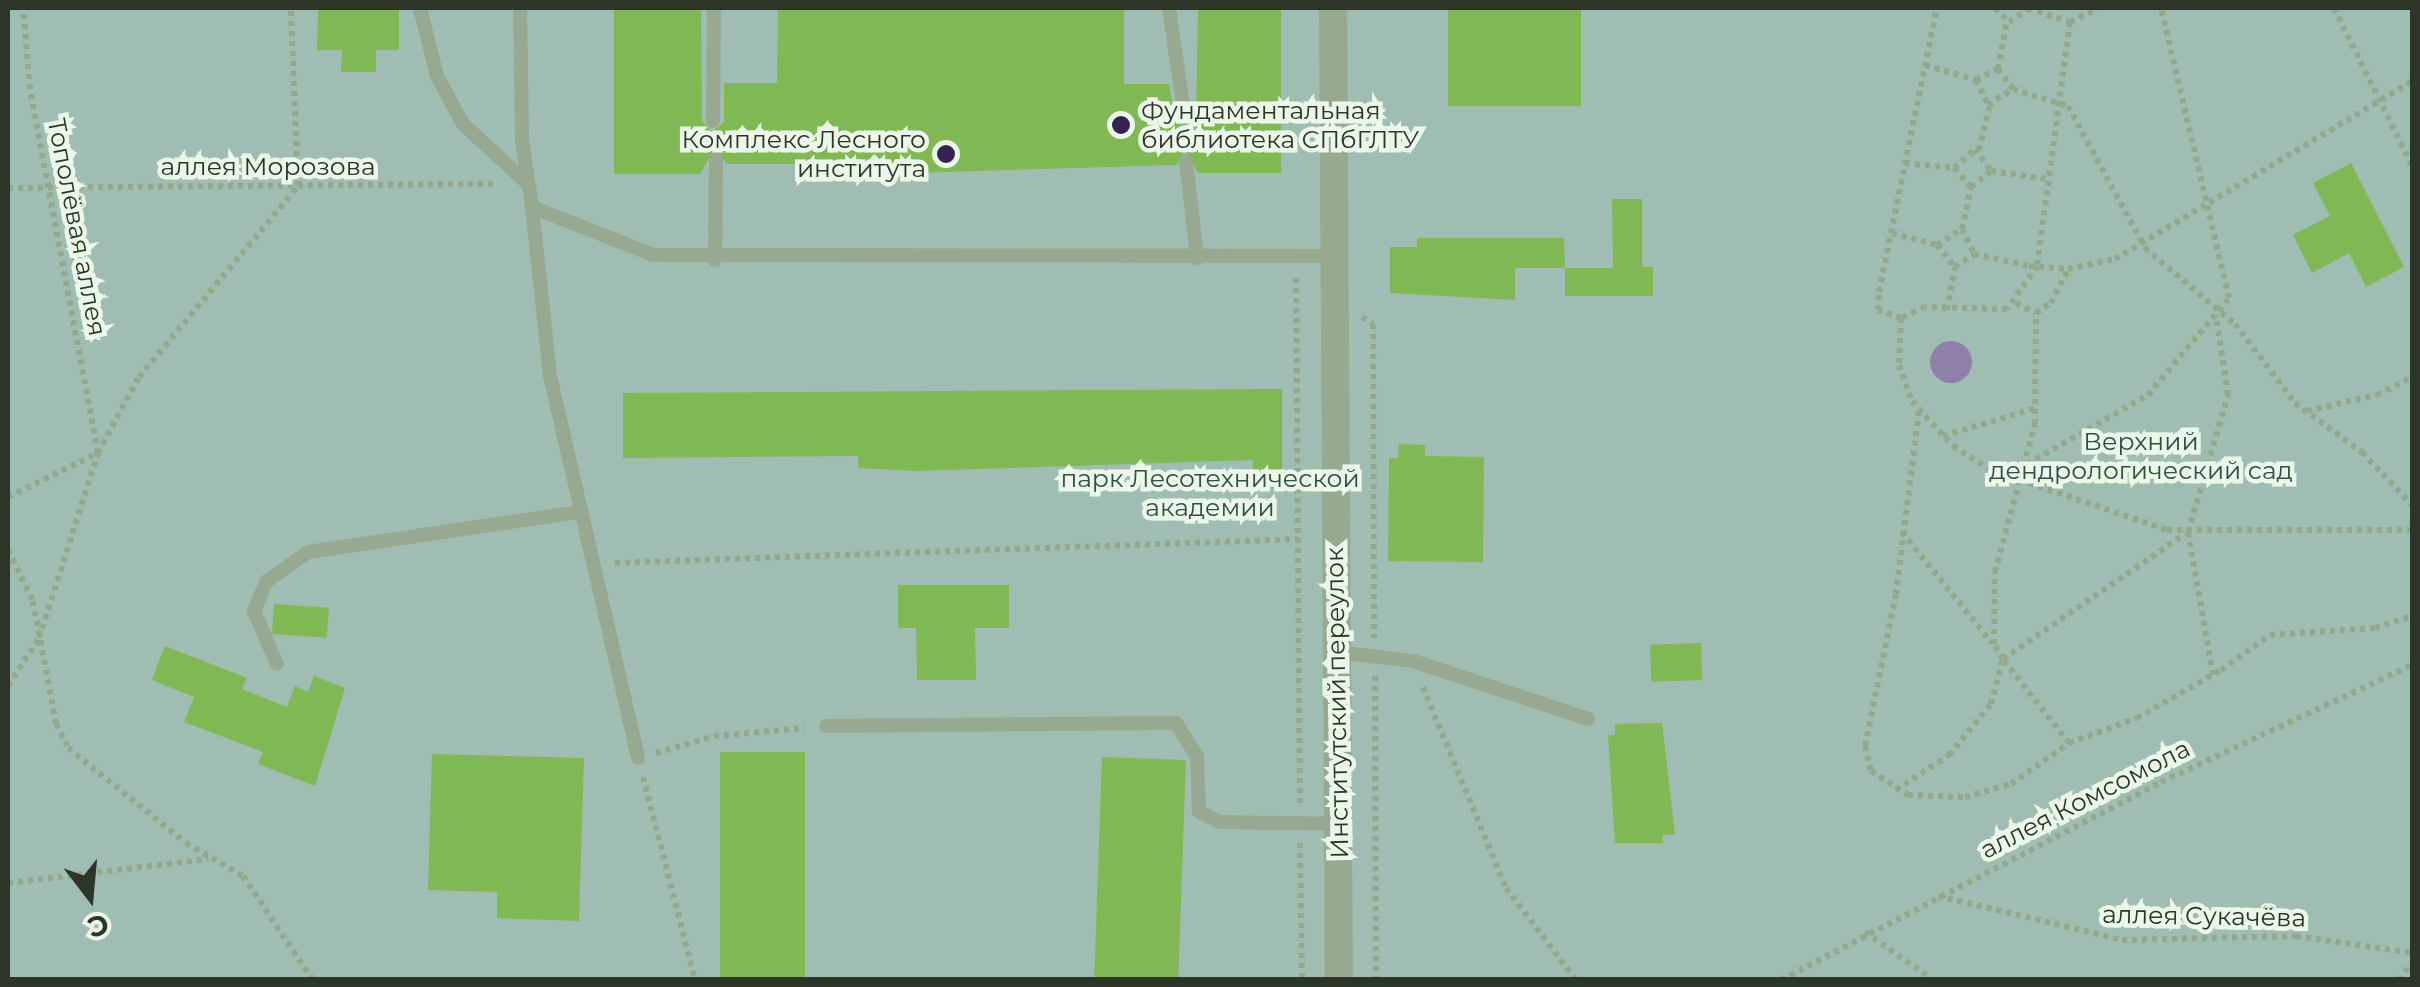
<!DOCTYPE html>
<meta charset="utf-8">
<style>
body{margin:0}
#map{position:relative;width:2420px;height:987px;overflow:hidden;background:#e0efdd;font-family:Montserrat,sans-serif}
div>[style]{position:absolute}
[style*='--x']{left:calc(var(--x)*1px);top:calc(var(--y)*1px);width:calc(var(--w)*1px);rotate:calc(var(--a)*1deg)}
.green>*{inset:0;background:#9fbdb2;transform-origin:0 0}
.water>*{inset:0;background:#8e80a9}
.round{border-radius:50%}
.building>*{inset:0;background:#80b853;transform-origin:0 0}
.path>*{height:6px;margin-top:-3px;transform-origin:0;background:repeating-linear-gradient(90deg,#94a88c 0 5px,transparent 0 10px)}
.lane>*{height:14px;margin:-7px;padding:0 7px;transform-origin:7px;border-radius:7px;background:#97a991}
.street>*{height:28px;margin:-14px;padding:0 14px;transform-origin:14px;border-radius:14px;background:#97a991}
.dots>*{width:28px;height:28px;translate:-50% -50%;box-sizing:border-box;border:5px solid #ebf7e9;border-radius:50%}
span{translate:-50% -50%;white-space:nowrap;text-align:center;line-height:1.15;-webkit-text-stroke:9px #ebf7e9;paint-order:stroke}
.poi-label{font-size:25px;color:#2d3529}
.left{translate:0 -50%;text-align:left}
.right{translate:-100% -50%;text-align:right}
.street-label{font-size:25px;color:#2d3529}
.park-label{font-size:25px;color:#305045}
.frame{position:absolute;inset:0;border:10px solid #2d3529;pointer-events:none}
.north{position:absolute;left:40px;top:847px;width:100px;height:100px;-webkit-text-stroke:8px #ebf7e9;paint-order:stroke;rotate:164deg;font-size:28px;font-weight:700;line-height:40px;text-align:center;color:#2d3529}
.north::after{content:'';display:block;margin:auto;width:35px;height:45px;background:#2d3529;clip-path:polygon(50% 0,100% 100%,50% 72%,0 100%)}
</style>
<div id="map">
<div class="green">
<div style="left:8px;top:8px;width:2404px;height:971px"></div>
</div>
<div class="water">
<div class="round" style="left:1930px;top:341px;width:42px;height:42px"></div>
</div>
<div class="building">
<div style="clip-path:polygon(318px 8px,399px 8px,399px 50px,376px 50px,376px 72px,341px 72px,342px 50px,317px 50px)"></div>
<div style="clip-path:polygon(614px 8px,701px 8px,702px 121px,712px 132px,724px 122px,724px 83px,777px 83px,778px 8px,1124px 8px,1124px 84px,1169px 84px,1175px 121px,1186px 130px,1196px 118px,1198px 8px,1281px 8px,1281px 173px,1198px 173px,1186px 150px,1176px 165px,911px 173px,860px 164px,727px 164px,715px 148px,700px 174px,614px 174px)"></div>
<div style="left:1448px;top:8px;width:133px;height:98px"></div>
<div style="clip-path:polygon(2351px 163px,2404px 267px,2366px 287px,2349px 253px,2312px 273px,2293px 235px,2330px 216px,2313px 183px)"></div>
<div style="clip-path:polygon(1612px 199px,1642px 199px,1642px 267px,1653px 267px,1653px 296px,1565px 296px,1565px 268px,1613px 268px)"></div>
<div style="clip-path:polygon(1417px 238px,1564px 238px,1565px 268px,1515px 268px,1515px 300px,1390px 293px,1390px 247px,1417px 247px)"></div>
<div style="clip-path:polygon(1282px 389px,1282px 477px,1253px 477px,1253px 460px,916px 471px,858px 468px,858px 456px,623px 458px,623px 393px)"></div>
<div style="clip-path:polygon(1399px 444px,1425px 445px,1425px 456px,1484px 457px,1483px 562px,1388px 561px,1389px 458px,1398px 458px)"></div>
<div style="clip-path:polygon(898px 585px,1009px 585px,1009px 628px,975px 628px,976px 680px,917px 680px,916px 628px,898px 628px)"></div>
<div style="left:274px;top:604px;width:55px;height:30px;rotate:4deg"></div>
<div style="left:1701px;top:643px;width:37px;height:51px;rotate:88deg"></div>
<div style="clip-path:polygon(165px 646px,247px 678px,242px 689px,287px 707px,295px 686px,308px 692px,314px 676px,345px 688px,315px 786px,258px 764px,263px 752px,184px 722px,194px 697px,152px 680px)"></div>
<div style="clip-path:polygon(1662px 723px,1675px 834px,1663px 835px,1663px 843px,1615px 843px,1608px 735px,1615px 735px,1615px 724px)"></div>
<div style="left:720px;top:752px;width:85px;height:228px"></div>
<div style="clip-path:polygon(432px 754px,584px 758px,579px 921px,497px 918px,497px 892px,428px 890px)"></div>
<div style="left:1102px;top:757px;width:84px;height:223px;rotate:2deg"></div>
</div>
<div class="path">
<div style="--x:1995;--y:8;--w:20;--a:45"></div>
<div style="--x:2009;--y:22;--w:23;--a:-34"></div>
<div style="--x:2028;--y:8;--w:44;--a:18.4"></div>
<div style="--x:2070;--y:22;--w:32;--a:-26"></div>
<div style="--x:2334;--y:8;--w:176;--a:63.7"></div>
<div style="--x:2070;--y:22;--w:246;--a:97.7"></div>
<div style="--x:2037;--y:266;--w:52;--a:124.9"></div>
<div style="--x:2007;--y:309;--w:82;--a:-178.6"></div>
<div style="--x:1925;--y:307;--w:26;--a:155"></div>
<div style="--x:1901;--y:318;--w:47;--a:92.4"></div>
<div style="--x:1899;--y:365;--w:38;--a:70"></div>
<div style="--x:1912;--y:401;--w:61;--a:47.7"></div>
<div style="--x:1953;--y:446;--w:45;--a:32.3"></div>
<div style="--x:1991;--y:470;--w:186;--a:18.8"></div>
<div style="--x:2167;--y:530;--w:245;--a:0"></div>
<div style="--x:1925;--y:65;--w:53;--a:16.4"></div>
<div style="--x:1976;--y:80;--w:25;--a:-27"></div>
<div style="--x:1998;--y:69;--w:25;--a:53"></div>
<div style="--x:2013;--y:89;--w:58;--a:17.2"></div>
<div style="--x:2068;--y:106;--w:162;--a:61.5"></div>
<div style="--x:2145;--y:248;--w:118;--a:40.2"></div>
<div style="--x:2235;--y:324;--w:99;--a:52.8"></div>
<div style="--x:2295;--y:403;--w:83;--a:36.2"></div>
<div style="--x:2362;--y:452;--w:73;--a:46.7"></div>
<div style="--x:1998;--y:69;--w:49;--a:-79.4"></div>
<div style="--x:1976;--y:80;--w:28;--a:64"></div>
<div style="--x:1988;--y:105;--w:30;--a:-33"></div>
<div style="--x:1979;--y:150;--w:46;--a:-76.3"></div>
<div style="--x:1905;--y:163;--w:49;--a:5.8"></div>
<div style="--x:1954;--y:168;--w:28;--a:-42"></div>
<div style="--x:1975;--y:149;--w:27;--a:54"></div>
<div style="--x:1991;--y:171;--w:56;--a:8.3"></div>
<div style="--x:1954;--y:168;--w:25;--a:48"></div>
<div style="--x:1971;--y:187;--w:26;--a:-39"></div>
<div style="--x:8;--y:188;--w:490;--a:-0.5"></div>
<div style="--x:1962;--y:229;--w:43;--a:-77.9"></div>
<div style="--x:1892;--y:233;--w:47;--a:14.9"></div>
<div style="--x:1937;--y:245;--w:30;--a:-33"></div>
<div style="--x:1962;--y:229;--w:28;--a:64"></div>
<div style="--x:1974;--y:254;--w:56;--a:12.3"></div>
<div style="--x:2029;--y:266;--w:39;--a:4"></div>
<div style="--x:2068;--y:269;--w:48;--a:-12"></div>
<div style="--x:2115;--y:259;--w:346;--a:-30.9"></div>
<div style="--x:1937;--y:245;--w:28;--a:51"></div>
<div style="--x:1955;--y:267;--w:23;--a:-34"></div>
<div style="--x:1296;--y:278;--w:527;--a:89.57"></div>
<div style="--x:2016;--y:303;--w:22;--a:27"></div>
<div style="--x:1947;--y:310;--w:44;--a:-79.5"></div>
<div style="--x:1362;--y:317;--w:13;--a:32"></div>
<div style="--x:1373;--y:324;--w:314;--a:89.8"></div>
<div style="--x:1901;--y:318;--w:24;--a:-161"></div>
<div style="--x:1878;--y:310;--w:18;--a:-87"></div>
<div style="--x:1879;--y:292;--w:290;--a:-78.5"></div>
<div style="--x:1919;--y:411;--w:184;--a:97.2"></div>
<div style="--x:1896;--y:594;--w:155;--a:101.5"></div>
<div style="--x:1865;--y:746;--w:26;--a:77"></div>
<div style="--x:1871;--y:771;--w:44;--a:33"></div>
<div style="--x:1908;--y:795;--w:57;--a:2"></div>
<div style="--x:1965;--y:797;--w:48;--a:-15.8"></div>
<div style="--x:2011;--y:784;--w:71;--a:-35.3"></div>
<div style="--x:2069;--y:743;--w:72;--a:-20.2"></div>
<div style="--x:2137;--y:718;--w:97;--a:-29.7"></div>
<div style="--x:2221;--y:670;--w:60;--a:-35.5"></div>
<div style="--x:2270;--y:635;--w:105;--a:-3.8"></div>
<div style="--x:2375;--y:628;--w:39;--a:-18"></div>
<div style="--x:2307;--y:411;--w:72;--a:-12.9"></div>
<div style="--x:2377;--y:395;--w:39;--a:-27"></div>
<div style="--x:1943;--y:436;--w:97;--a:-16.8"></div>
<div style="--x:2027;--y:464;--w:139;--a:-29.7"></div>
<div style="--x:2148;--y:395;--w:126;--a:-50.1"></div>
<div style="--x:2229;--y:298;--w:298;--a:-103.2"></div>
<div style="--x:8;--y:497;--w:100;--a:-26.1"></div>
<div style="--x:98;--y:453;--w:370;--a:-100.6"></div>
<div style="--x:30;--y:89;--w:81;--a:-94.9"></div>
<div style="--x:1902;--y:532;--w:143;--a:51"></div>
<div style="--x:8;--y:550;--w:57;--a:63.9"></div>
<div style="--x:33;--y:601;--w:125;--a:79.4"></div>
<div style="--x:56;--y:724;--w:27;--a:63"></div>
<div style="--x:68;--y:748;--w:151;--a:38.8"></div>
<div style="--x:186;--y:843;--w:66;--a:30.1"></div>
<div style="--x:243;--y:876;--w:125;--a:56.1"></div>
<div style="--x:615;--y:563;--w:683;--a:-2.01"></div>
<div style="--x:2213;--y:675;--w:145;--a:-99.9"></div>
<div style="--x:2188;--y:532;--w:143;--a:-73.7"></div>
<div style="--x:2228;--y:395;--w:81;--a:-98.5"></div>
<div style="--x:1375;--y:676;--w:304;--a:89.8"></div>
<div style="--x:8;--y:686;--w:57;--a:-57.1"></div>
<div style="--x:39;--y:638;--w:194;--a:-72.3"></div>
<div style="--x:98;--y:453;--w:86;--a:-61.7"></div>
<div style="--x:139;--y:377;--w:249;--a:-50.2"></div>
<div style="--x:298;--y:186;--w:178;--a:-92.3"></div>
<div style="--x:1423;--y:687;--w:217;--a:67.6"></div>
<div style="--x:1506;--y:888;--w:116;--a:52.7"></div>
<div style="--x:2069;--y:743;--w:107;--a:-128.2"></div>
<div style="--x:2003;--y:659;--w:221;--a:-34.5"></div>
<div style="--x:656;--y:753;--w:60;--a:-16.3"></div>
<div style="--x:714;--y:736;--w:91;--a:-5"></div>
<div style="--x:643;--y:777;--w:210;--a:75.6"></div>
<div style="--x:1896;--y:790;--w:64;--a:-33.4"></div>
<div style="--x:1949;--y:755;--w:66;--a:-50.5"></div>
<div style="--x:1991;--y:704;--w:47;--a:-75.1"></div>
<div style="--x:2003;--y:659;--w:17;--a:-121"></div>
<div style="--x:1994;--y:644;--w:72;--a:-89.2"></div>
<div style="--x:1995;--y:572;--w:153;--a:-74.9"></div>
<div style="--x:2035;--y:424;--w:111;--a:-89.5"></div>
<div style="--x:2036;--y:313;--w:18;--a:-34"></div>
<div style="--x:2051;--y:303;--w:38;--a:-63"></div>
<div style="--x:1300;--y:843;--w:137;--a:89.2"></div>
<div style="--x:8;--y:883;--w:202;--a:-6.8"></div>
<div style="--x:1938;--y:896;--w:189;--a:13.4"></div>
<div style="--x:2122;--y:940;--w:174;--a:-1.3"></div>
<div style="--x:2296;--y:936;--w:117;--a:8.3"></div>
<div style="--x:1865;--y:932;--w:83;--a:35.2"></div>
<div style="--x:1781;--y:980;--w:428;--a:-27.5"></div>
<div style="--x:2161;--y:782;--w:277;--a:-25"></div>
<div style="--x:2399;--y:980;--w:21;--a:-53"></div>
</div>
<div class="lane">
<div style="--x:420;--y:8;--w:70;--a:76"></div>
<div style="--x:437;--y:76;--w:55;--a:61.6"></div>
<div style="--x:463;--y:124;--w:90;--a:42.7"></div>
<div style="--x:520;--y:8;--w:132;--a:89.1"></div>
<div style="--x:522;--y:140;--w:68;--a:81.5"></div>
<div style="--x:532;--y:207;--w:130;--a:21.6"></div>
<div style="--x:653;--y:255;--w:681;--a:0.08"></div>
<div style="--x:1169;--y:8;--w:112;--a:81.8"></div>
<div style="--x:713;--y:121;--w:113;--a:-89.5"></div>
<div style="--x:1186;--y:161;--w:98;--a:83.5"></div>
<div style="--x:532;--y:207;--w:170;--a:83.9"></div>
<div style="--x:550;--y:376;--w:392;--a:77"></div>
<div style="--x:715;--y:260;--w:101;--a:-89.4"></div>
<div style="--x:1336;--y:652;--w:78;--a:6.7"></div>
<div style="--x:1413;--y:661;--w:184;--a:18.3"></div>
<div style="--x:277;--y:664;--w:58;--a:-113.5"></div>
<div style="--x:254;--y:611;--w:33;--a:-67"></div>
<div style="--x:267;--y:581;--w:50;--a:-35.3"></div>
<div style="--x:308;--y:552;--w:275;--a:-8.4"></div>
<div style="--x:826;--y:726;--w:350;--a:-0.5"></div>
<div style="--x:1176;--y:723;--w:40;--a:58"></div>
<div style="--x:1197;--y:757;--w:55;--a:87.9"></div>
<div style="--x:1199;--y:812;--w:23;--a:25"></div>
<div style="--x:1220;--y:822;--w:119;--a:1"></div>
</div>
<div class="street">
<div style="--x:1333;--y:8;--w:972;--a:89.65"></div>
</div>
<div class="dots">
<div style="left:1121px;top:125px;background:#352351"></div>
<div style="left:946px;top:154px;background:#352351"></div>
</div>
<div class="poi-label">
<span class="left" style="left:1141px;top:125px">Фундаментальная<br>библиотека СПбГЛТУ</span>
<span class="right" style="left:926px;top:154px">Комплекс Лесного<br>института</span>
</div>
<div class="street-label">
<span style="left:268px;top:166px">аллея Морозова</span>
<span style="left:77px;top:227px;rotate:79deg">Тополёвая аллея</span>
<span style="left:1337px;top:703px;rotate:-91deg">Институтский переулок</span>
<span style="left:2085px;top:799px;rotate:-27deg">аллея Комсомола</span>
<span style="left:2204px;top:916px;rotate:1deg">аллея Сукачёва</span>
</div>
<div class="park-label">
<span style="left:2141px;top:456px">Верхний<br>дендрологический сад</span>
<span style="left:1210px;top:493px">парк Лесотехнической<br>академии</span>
</div>
<div class="frame"></div>
<div class="north">С</div>
</div>
